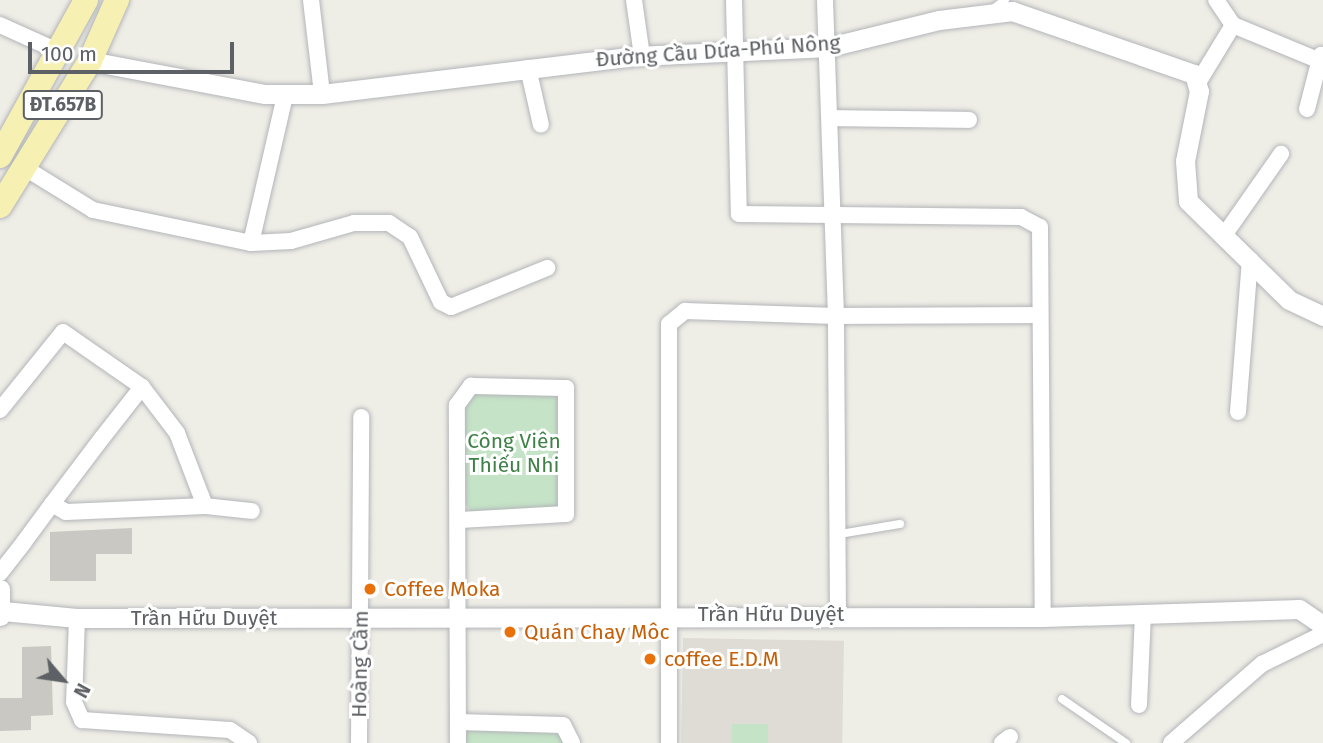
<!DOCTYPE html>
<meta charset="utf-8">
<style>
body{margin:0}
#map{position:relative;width:1323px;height:743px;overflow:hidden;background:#eeede6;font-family:"Fira Sans",sans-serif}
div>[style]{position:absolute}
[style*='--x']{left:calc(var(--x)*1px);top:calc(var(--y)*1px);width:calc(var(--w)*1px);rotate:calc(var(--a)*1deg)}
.education>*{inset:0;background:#dedcd4;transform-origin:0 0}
.green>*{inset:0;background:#c5e3c7;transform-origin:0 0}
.building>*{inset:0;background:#c9c8c2}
.roads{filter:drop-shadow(0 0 2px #b3b5b9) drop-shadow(0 0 2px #b3b5b9)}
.service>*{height:8px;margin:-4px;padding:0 4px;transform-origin:4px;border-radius:4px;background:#fff}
.minor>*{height:16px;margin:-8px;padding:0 8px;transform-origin:8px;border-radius:8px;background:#fff}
.tertiary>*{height:19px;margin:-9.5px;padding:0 9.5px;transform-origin:9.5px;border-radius:9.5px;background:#fff}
.primary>*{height:24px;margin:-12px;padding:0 12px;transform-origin:12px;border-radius:12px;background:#f6f0b3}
.dots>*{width:19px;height:19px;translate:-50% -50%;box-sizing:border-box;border:4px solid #fff;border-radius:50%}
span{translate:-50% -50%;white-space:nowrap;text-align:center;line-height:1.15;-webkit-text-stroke:6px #fff;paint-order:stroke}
.shield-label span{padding:2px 5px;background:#fff;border:2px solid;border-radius:5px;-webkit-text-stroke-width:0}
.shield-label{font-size:19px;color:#5d6064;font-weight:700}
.street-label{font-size:21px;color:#5d6064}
.park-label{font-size:21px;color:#3f8147}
.food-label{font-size:21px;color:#c56008}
.left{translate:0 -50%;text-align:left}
.north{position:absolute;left:28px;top:645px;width:70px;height:70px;-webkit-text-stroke:5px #fff;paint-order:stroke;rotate:119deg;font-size:19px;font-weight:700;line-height:28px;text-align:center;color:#5d6064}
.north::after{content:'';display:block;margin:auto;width:24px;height:32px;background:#5d6064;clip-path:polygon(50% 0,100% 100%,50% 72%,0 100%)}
.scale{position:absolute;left:28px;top:42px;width:206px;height:32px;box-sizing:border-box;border:4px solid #5d6064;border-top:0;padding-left:9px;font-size:21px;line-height:24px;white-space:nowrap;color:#5d6064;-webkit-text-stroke:5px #fff;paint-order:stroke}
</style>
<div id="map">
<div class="education">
<div style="left:683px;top:638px;width:161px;height:105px;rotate:1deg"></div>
</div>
<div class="green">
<div style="clip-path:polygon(560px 392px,564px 507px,471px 512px,464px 502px,463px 404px,472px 393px)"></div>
<div style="left:768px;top:724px;width:19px;height:36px;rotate:90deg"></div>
<div style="clip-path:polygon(464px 729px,563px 731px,565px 743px,464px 743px)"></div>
</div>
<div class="building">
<div style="clip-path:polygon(132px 528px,132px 554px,96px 554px,96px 581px,50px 581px,50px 532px)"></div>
<div style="clip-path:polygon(51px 646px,53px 715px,31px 716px,31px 730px,0 731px,0 698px,22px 698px,22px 647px)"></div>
</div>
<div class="roads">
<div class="service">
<div style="--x:993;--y:9;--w:15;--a:-37"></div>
<div style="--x:840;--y:534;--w:61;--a:-9.5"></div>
<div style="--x:1062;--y:699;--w:78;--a:34.5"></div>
</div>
<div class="minor">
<div style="--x:311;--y:0;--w:95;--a:83.3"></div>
<div style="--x:634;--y:0;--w:57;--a:81.9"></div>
<div style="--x:734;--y:0;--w:214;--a:88.7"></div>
<div style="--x:739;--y:214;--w:282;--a:0.6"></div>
<div style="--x:1021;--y:217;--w:21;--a:28"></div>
<div style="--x:1040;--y:227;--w:390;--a:89.6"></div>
<div style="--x:0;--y:25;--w:68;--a:24.3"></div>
<div style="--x:1233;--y:25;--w:92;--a:22.4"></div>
<div style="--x:528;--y:68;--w:58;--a:77.2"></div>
<div style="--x:1199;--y:81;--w:66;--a:-58.7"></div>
<div style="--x:1233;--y:25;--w:30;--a:-124"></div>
<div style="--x:1307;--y:109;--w:56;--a:-75.5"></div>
<div style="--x:832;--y:118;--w:137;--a:0.8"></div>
<div style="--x:25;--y:168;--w:80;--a:31.7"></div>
<div style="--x:93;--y:210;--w:161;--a:11.8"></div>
<div style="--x:251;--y:243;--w:151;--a:-77"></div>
<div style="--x:1225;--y:234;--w:98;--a:-55"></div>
<div style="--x:251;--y:243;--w:40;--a:-2.9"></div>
<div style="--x:291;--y:241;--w:66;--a:-15.9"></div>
<div style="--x:354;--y:223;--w:35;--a:0"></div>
<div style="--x:389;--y:223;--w:25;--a:34"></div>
<div style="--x:410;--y:237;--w:72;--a:64.5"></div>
<div style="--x:441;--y:302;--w:11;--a:27"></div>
<div style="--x:451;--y:307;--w:104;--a:-22.1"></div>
<div style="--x:0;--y:410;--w:100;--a:-51.1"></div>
<div style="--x:63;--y:332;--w:96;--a:34.8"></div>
<div style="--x:1238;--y:412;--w:153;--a:-85.5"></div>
<div style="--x:205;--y:506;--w:47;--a:6.1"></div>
<div style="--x:0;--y:573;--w:39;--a:-52"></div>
<div style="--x:24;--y:542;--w:47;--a:-53.6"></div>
<div style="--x:52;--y:504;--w:83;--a:-52.9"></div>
<div style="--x:102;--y:438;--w:65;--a:-51.9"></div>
<div style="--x:142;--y:387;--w:58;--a:52.7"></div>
<div style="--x:177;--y:433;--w:78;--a:69"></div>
<div style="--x:205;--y:506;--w:139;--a:177.5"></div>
<div style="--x:66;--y:512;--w:16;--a:-150"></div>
<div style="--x:838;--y:614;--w:298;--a:-90.4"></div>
<div style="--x:836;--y:316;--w:204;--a:-0.3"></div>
<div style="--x:77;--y:618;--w:84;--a:92"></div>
<div style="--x:74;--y:702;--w:20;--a:66"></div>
<div style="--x:82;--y:720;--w:148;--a:3.9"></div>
<div style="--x:230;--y:730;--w:23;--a:34"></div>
<div style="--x:1139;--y:705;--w:92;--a:-87.5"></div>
<div style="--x:458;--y:722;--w:105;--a:1.6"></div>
<div style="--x:563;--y:725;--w:20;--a:63"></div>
<div style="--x:359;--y:743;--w:326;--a:-89.6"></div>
<div style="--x:458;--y:743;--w:338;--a:-90.2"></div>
<div style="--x:457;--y:405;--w:24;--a:-54"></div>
<div style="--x:471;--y:386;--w:95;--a:1.2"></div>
<div style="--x:566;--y:388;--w:126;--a:90"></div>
<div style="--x:566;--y:514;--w:107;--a:176.8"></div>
<div style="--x:669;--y:743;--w:419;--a:-90"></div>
<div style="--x:669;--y:324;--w:21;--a:-39"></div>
<div style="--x:685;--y:311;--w:151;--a:1.9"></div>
<div style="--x:836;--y:316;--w:316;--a:-92"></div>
<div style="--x:1002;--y:743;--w:10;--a:-37"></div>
<div style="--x:1171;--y:743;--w:121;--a:-41"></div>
<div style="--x:1262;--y:664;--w:68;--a:-26.2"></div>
</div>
<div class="tertiary">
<div style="--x:90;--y:61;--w:178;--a:10.7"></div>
<div style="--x:265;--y:94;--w:57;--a:0"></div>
<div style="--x:322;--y:94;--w:317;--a:-6.9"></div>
<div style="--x:637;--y:56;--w:192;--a:-2.7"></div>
<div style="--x:829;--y:47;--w:113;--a:-13.8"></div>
<div style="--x:939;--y:20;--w:74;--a:-7"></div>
<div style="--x:1012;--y:11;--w:193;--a:19.1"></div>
<div style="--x:1194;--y:74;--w:18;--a:74"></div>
<div style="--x:1199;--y:91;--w:71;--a:101.3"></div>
<div style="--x:1185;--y:161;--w:40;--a:85.7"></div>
<div style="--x:1188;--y:201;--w:141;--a:44.4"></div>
<div style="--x:1289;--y:300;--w:38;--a:25"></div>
<div style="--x:0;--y:589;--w:27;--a:90"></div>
<div style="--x:3;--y:611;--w:74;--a:5.4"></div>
<div style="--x:77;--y:618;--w:966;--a:-0.06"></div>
<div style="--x:1043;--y:617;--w:256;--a:-1.8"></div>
<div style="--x:1299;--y:609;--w:29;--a:34"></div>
</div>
<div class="primary">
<div style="--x:0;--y:156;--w:178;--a:-61.1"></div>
<div style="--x:0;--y:206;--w:171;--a:-58.2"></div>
<div style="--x:90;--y:61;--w:67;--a:-66.1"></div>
</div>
</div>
<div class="dots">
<div style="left:370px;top:589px;background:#e8710a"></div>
<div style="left:510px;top:632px;background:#e8710a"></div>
<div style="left:650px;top:659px;background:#e8710a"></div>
</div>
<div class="shield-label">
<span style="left:63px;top:105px">ĐT.657B</span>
</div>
<div class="street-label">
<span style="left:718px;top:51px;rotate:-4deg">Đường Cầu Dứa-Phú Nông</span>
<span style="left:771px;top:614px">Trần Hữu Duyệt</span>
<span style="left:204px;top:618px">Trần Hữu Duyệt</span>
<span style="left:360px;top:664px;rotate:-89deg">Hoàng Cầm</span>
</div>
<div class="park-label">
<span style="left:514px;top:453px">Công Viên<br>Thiếu Nhi</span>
</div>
<div class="food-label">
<span class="left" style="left:384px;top:589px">Coffee Moka</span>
<span class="left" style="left:524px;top:632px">Quán Chay Môc</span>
<span class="left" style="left:664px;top:659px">coffee E.D.M</span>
</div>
<div class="north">N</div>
<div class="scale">100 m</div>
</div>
